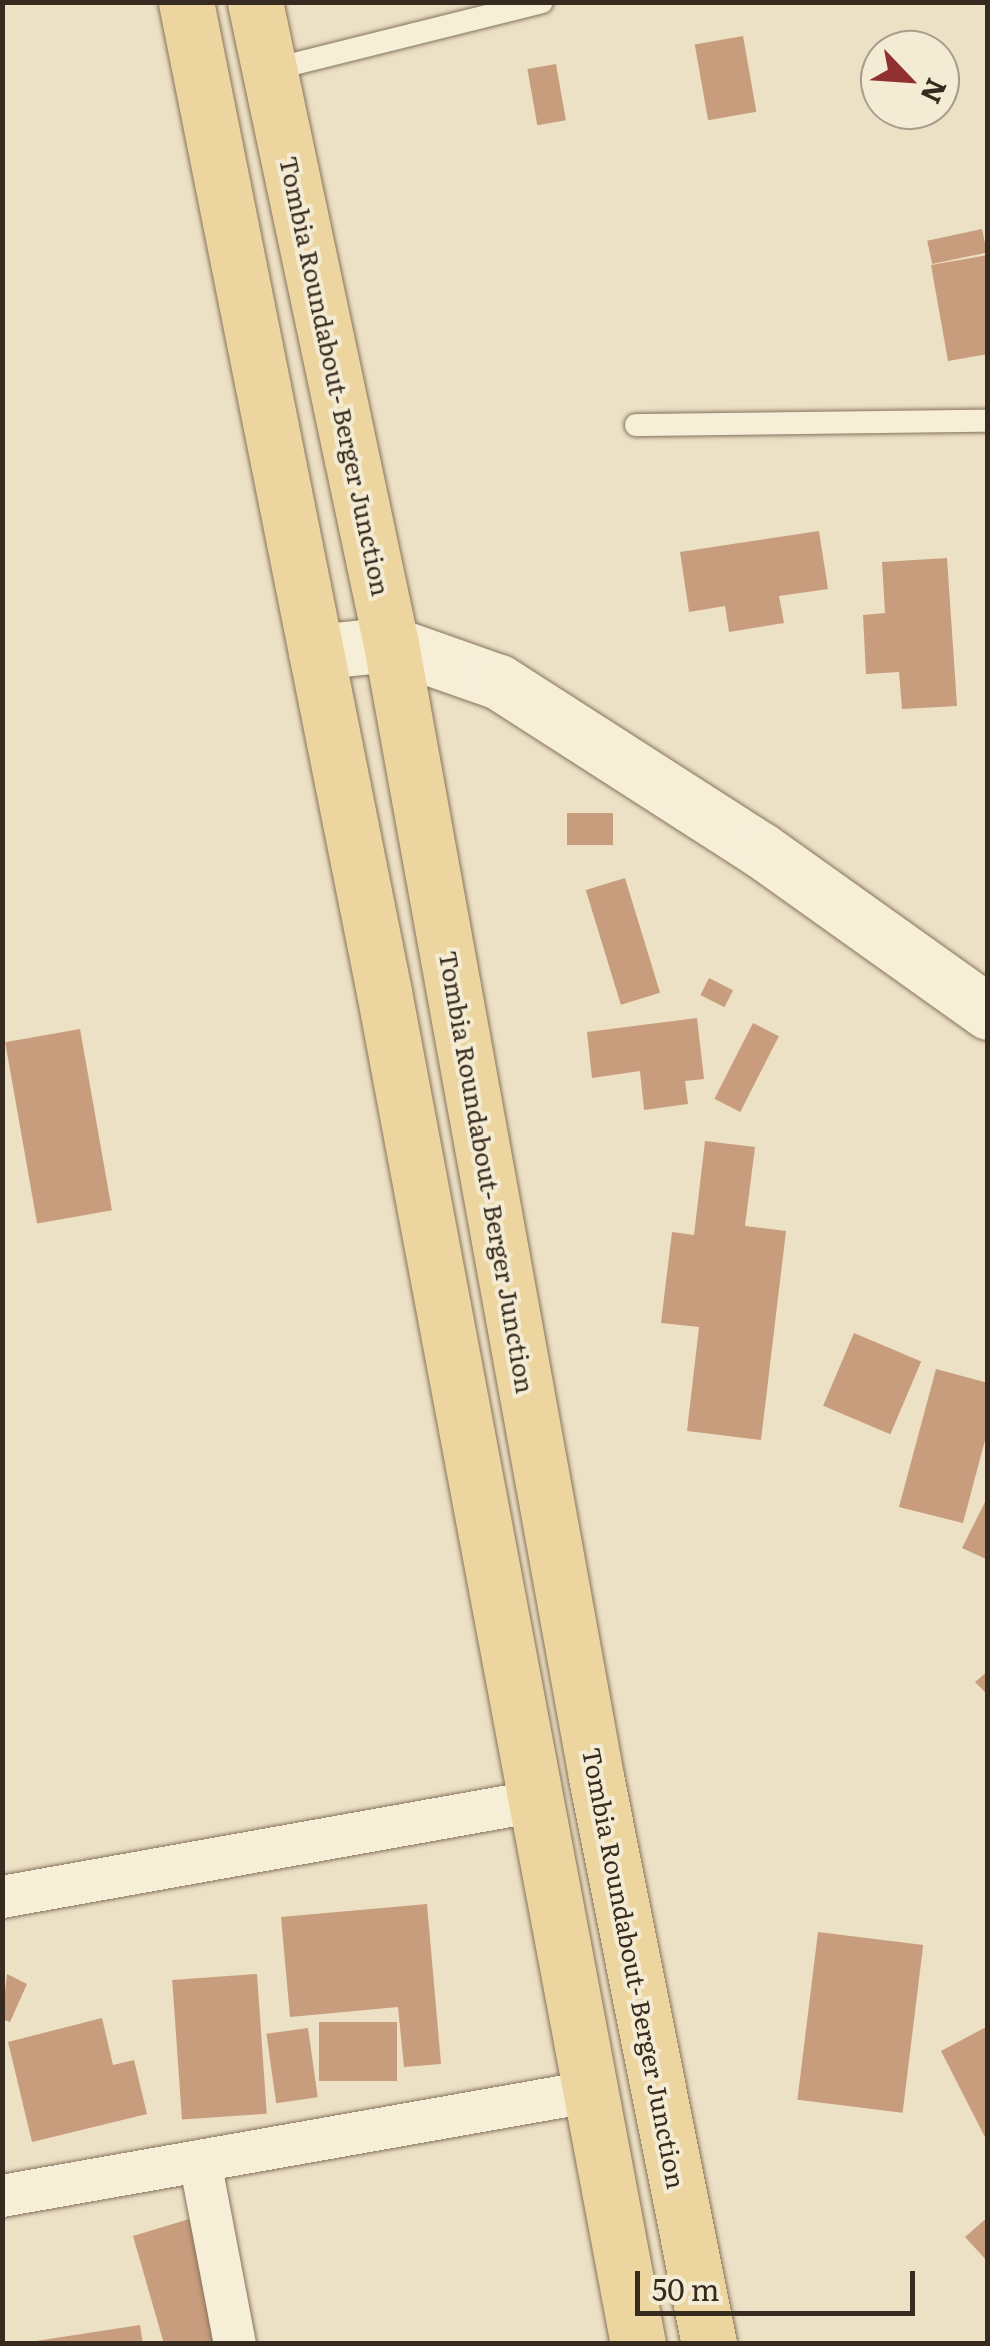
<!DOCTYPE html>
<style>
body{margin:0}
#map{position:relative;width:990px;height:2346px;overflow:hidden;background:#ece0c5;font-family:Literata,serif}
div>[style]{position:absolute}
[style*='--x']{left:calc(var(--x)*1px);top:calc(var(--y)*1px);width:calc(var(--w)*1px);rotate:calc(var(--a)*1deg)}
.building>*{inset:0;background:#c89d7d;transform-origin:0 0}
.roads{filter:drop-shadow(0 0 2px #86735c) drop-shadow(0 0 2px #86735c)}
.service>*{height:22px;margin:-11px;padding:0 11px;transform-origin:11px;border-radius:11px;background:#f7eed8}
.minor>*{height:42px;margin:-21px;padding:0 21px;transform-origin:21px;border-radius:21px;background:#f7eed8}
.tertiary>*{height:55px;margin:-27.5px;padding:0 27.5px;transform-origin:27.5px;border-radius:27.5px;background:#f7eed8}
.primary>*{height:55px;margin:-27.5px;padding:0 27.5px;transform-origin:27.5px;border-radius:27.5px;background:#edd59f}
span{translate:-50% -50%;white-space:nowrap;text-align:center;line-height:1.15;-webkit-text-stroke:8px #f4ebd4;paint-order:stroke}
.street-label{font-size:25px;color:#372b1f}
.frame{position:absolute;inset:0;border:5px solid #372b1f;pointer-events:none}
.north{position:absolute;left:860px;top:30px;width:100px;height:100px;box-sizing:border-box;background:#f4ebd4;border:2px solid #a89e8c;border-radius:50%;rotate:115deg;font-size:28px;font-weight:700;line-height:40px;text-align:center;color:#372b1f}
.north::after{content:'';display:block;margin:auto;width:35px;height:45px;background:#913030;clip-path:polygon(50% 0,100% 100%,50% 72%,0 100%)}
.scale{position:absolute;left:635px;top:2271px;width:280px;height:45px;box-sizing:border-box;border:5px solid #372b1f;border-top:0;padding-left:12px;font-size:30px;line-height:35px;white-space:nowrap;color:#372b1f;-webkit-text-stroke:8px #f4ebd4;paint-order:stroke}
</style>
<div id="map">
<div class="building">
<div style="left:743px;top:36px;width:77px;height:49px;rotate:80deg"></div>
<div style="left:556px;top:64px;width:57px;height:29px;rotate:80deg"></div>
<div style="left:982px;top:229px;width:24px;height:56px;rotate:78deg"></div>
<div style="clip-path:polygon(988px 255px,988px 354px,948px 361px,931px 265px)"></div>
<div style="clip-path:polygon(819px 531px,828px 589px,779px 596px,784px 623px,729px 632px,725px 606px,689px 612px,680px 552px)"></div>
<div style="clip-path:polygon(947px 558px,957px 706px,902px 709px,899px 672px,866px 674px,863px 615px,885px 613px,882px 562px)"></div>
<div style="left:567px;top:813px;width:46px;height:32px"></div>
<div style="left:625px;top:878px;width:120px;height:41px;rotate:73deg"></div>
<div style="left:709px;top:978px;width:27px;height:19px;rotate:27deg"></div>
<div style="clip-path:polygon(697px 1018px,704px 1079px,685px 1081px,688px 1104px,644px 1110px,640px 1071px,592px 1078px,587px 1032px)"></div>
<div style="left:753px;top:1023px;width:29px;height:85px;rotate:27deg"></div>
<div style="left:80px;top:1029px;width:184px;height:76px;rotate:80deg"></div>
<div style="clip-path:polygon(705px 1141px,755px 1147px,745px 1226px,786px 1231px,761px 1440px,687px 1431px,699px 1327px,661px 1323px,672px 1232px,694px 1235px)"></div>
<div style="left:854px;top:1333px;width:73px;height:79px;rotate:23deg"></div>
<div style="clip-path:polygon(936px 1369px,988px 1383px,988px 1429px,963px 1523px,899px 1507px)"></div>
<div style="clip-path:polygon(988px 1496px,988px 1560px,962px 1548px)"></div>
<div style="clip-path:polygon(988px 1671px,988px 1695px,975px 1682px)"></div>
<div style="clip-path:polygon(427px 1904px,441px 2064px,404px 2067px,398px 2007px,290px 2017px,281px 1917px)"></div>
<div style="left:818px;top:1932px;width:106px;height:169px;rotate:7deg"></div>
<div style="clip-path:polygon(7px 1974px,27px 1984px,10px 2022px,2px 2019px)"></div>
<div style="left:257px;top:1974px;width:140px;height:85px;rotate:86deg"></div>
<div style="clip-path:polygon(102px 2018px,113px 2065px,134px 2060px,147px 2114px,32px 2142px,8px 2042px)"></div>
<div style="left:397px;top:2022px;width:59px;height:78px;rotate:90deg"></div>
<div style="clip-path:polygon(988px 2026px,988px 2143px,941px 2051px)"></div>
<div style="left:308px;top:2028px;width:70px;height:42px;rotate:82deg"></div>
<div style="clip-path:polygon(196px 2217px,233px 2344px,164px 2344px,133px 2236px)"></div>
<div style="clip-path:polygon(988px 2217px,988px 2262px,965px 2237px)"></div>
<div style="clip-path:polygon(140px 2325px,143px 2344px,36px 2344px,36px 2341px)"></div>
</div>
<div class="roads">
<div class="service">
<div style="--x:270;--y:70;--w:280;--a:-14"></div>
<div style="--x:636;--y:425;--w:352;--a:-0.7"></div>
</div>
<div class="minor">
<div style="--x:2;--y:1897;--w:544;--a:-10.17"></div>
<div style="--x:200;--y:2161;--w:186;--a:79.2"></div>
<div style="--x:2;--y:2196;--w:595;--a:-10.06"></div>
</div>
<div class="tertiary">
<div style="--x:316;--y:652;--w:75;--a:-6.1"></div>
<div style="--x:391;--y:644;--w:114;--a:19.4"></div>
<div style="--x:499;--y:682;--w:311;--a:32.7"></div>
<div style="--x:761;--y:850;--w:279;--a:35.5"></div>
</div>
<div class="primary">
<div style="--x:186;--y:2;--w:1010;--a:78.69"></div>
<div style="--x:384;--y:992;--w:1376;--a:79.36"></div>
<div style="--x:255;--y:2;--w:656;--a:78.04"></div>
<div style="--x:391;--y:644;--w:1151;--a:79.74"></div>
<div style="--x:596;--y:1777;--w:578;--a:78.73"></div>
</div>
</div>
<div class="street-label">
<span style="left:335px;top:376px;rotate:78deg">Tombia Roundabout- Berger Junction</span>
<span style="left:487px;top:1172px;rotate:80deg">Tombia Roundabout- Berger Junction</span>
<span style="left:634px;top:1968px;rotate:79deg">Tombia Roundabout- Berger Junction</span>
</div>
<div class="frame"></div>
<div class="north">N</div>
<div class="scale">50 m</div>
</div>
